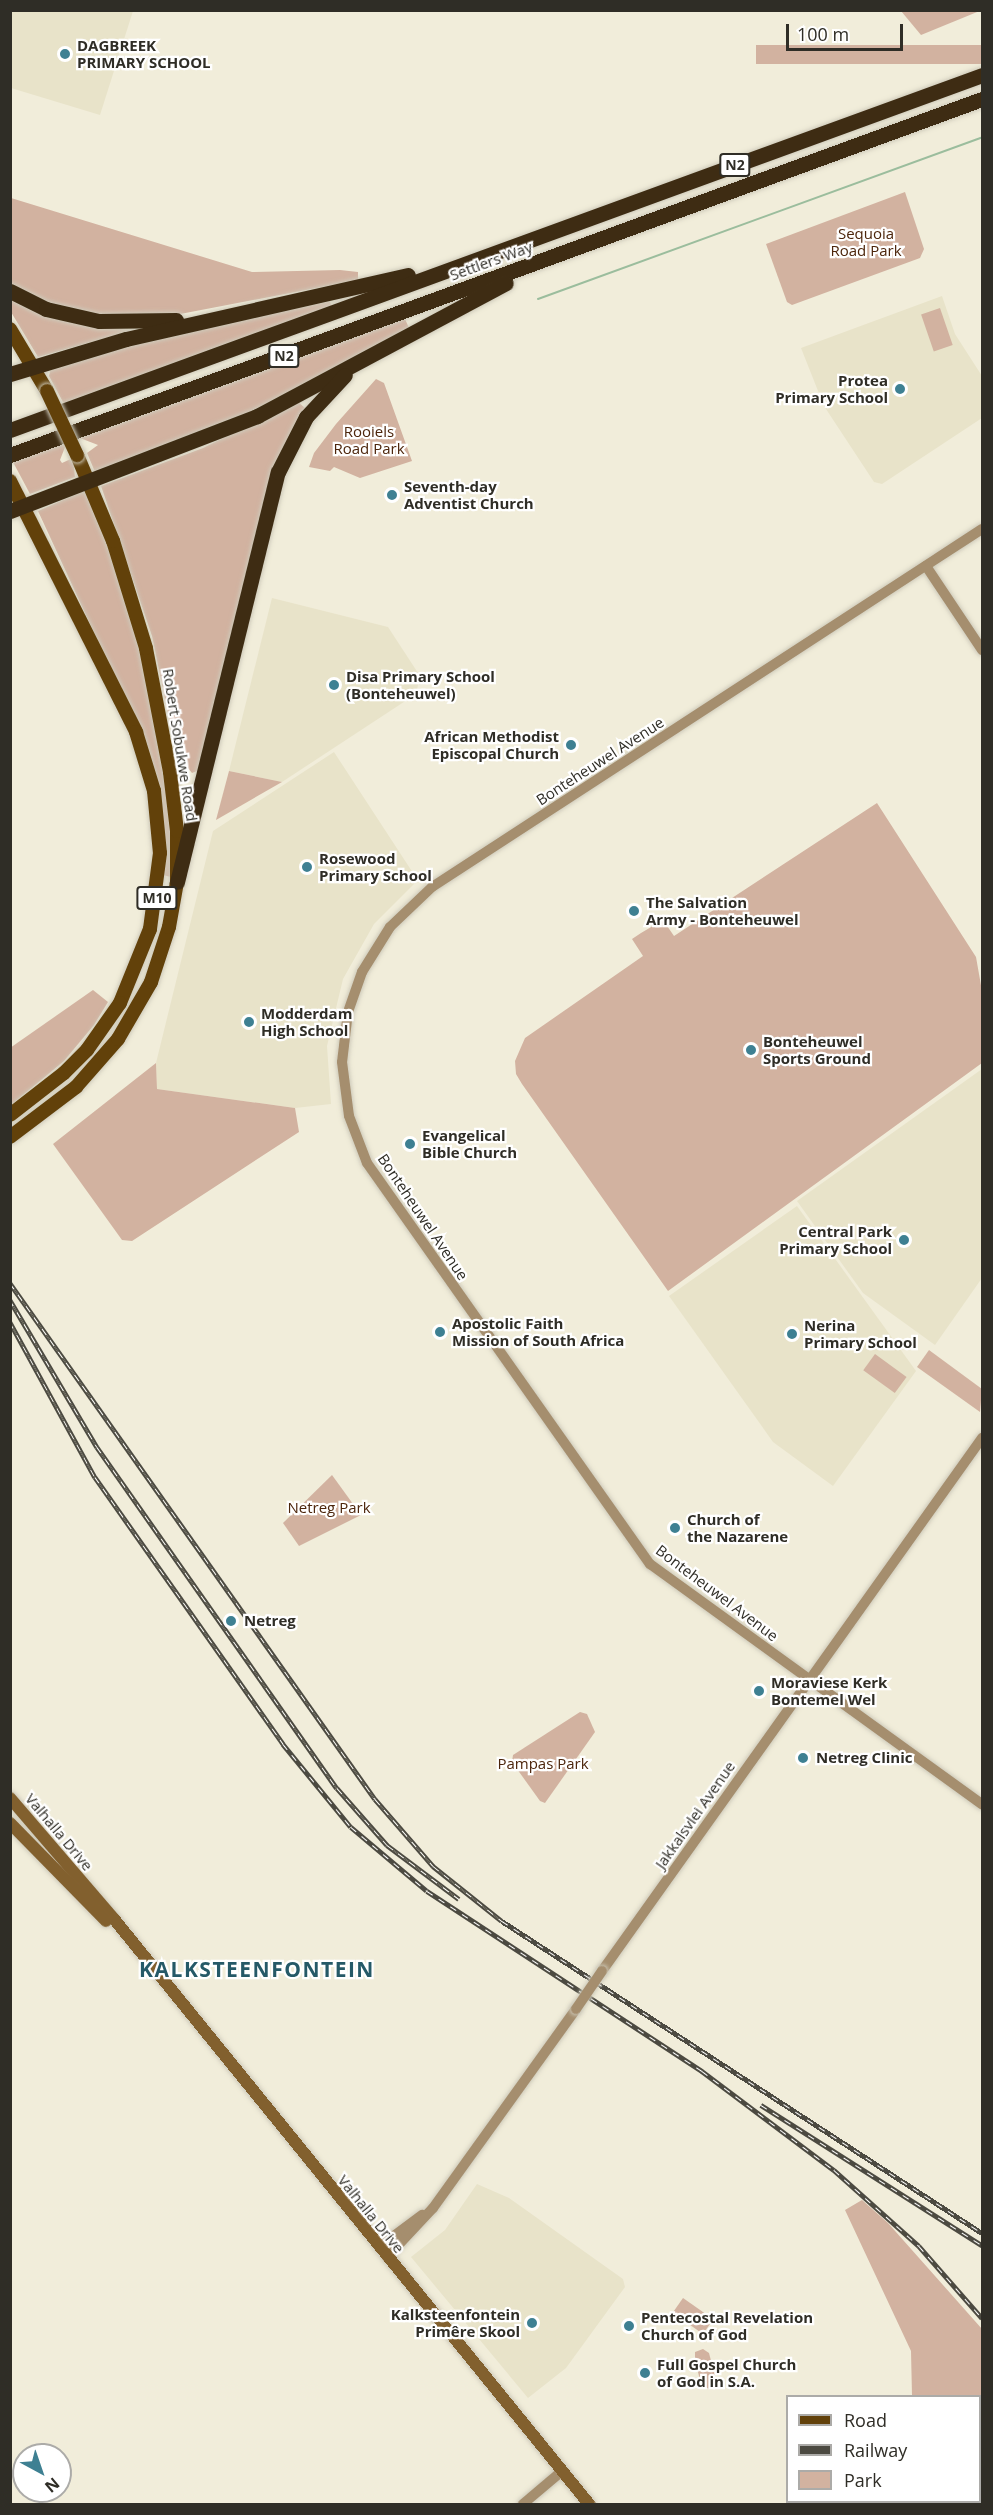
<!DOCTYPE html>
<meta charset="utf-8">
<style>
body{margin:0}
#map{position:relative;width:993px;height:2515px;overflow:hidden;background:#f1edda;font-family:"Open Sans",sans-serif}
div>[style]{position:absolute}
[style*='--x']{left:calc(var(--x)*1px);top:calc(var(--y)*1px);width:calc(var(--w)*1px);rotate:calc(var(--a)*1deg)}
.built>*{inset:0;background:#e8e3c9}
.green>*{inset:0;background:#d2b2a0;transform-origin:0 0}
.stream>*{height:2px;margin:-1px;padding:0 1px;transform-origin:1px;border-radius:1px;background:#9bbd9d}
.roads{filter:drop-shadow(0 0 2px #cecaba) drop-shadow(0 0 2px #cecaba)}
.tertiary>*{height:10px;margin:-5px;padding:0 5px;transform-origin:5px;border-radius:5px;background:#a58e6e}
.secondary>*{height:12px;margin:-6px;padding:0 6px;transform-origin:6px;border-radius:6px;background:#82602e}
.primary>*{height:14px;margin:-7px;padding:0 7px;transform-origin:7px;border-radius:7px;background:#62410a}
.motorway>*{height:15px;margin:-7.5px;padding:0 7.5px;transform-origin:7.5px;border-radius:7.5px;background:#3e2c13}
.rail>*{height:4.5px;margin-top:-2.25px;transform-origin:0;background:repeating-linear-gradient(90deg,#fff 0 7px,#4c4a41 0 14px);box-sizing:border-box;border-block:2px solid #4c4a41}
.bridges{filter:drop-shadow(0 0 2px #cecaba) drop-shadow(0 0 2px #cecaba)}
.tertiary-bridge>*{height:10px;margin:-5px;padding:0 5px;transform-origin:5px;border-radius:5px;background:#a58e6e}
.primary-bridge>*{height:14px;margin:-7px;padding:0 7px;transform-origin:7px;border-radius:7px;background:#62410a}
.dots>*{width:16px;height:16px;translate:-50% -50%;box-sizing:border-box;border:3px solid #fff;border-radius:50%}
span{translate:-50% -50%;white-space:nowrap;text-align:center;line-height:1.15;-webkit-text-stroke:4.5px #fff;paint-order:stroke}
.shield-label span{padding:2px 4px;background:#fff;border:2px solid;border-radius:4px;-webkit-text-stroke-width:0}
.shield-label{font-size:14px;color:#2f2d26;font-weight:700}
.poi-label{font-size:15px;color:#2f2d26;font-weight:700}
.left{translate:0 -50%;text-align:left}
.right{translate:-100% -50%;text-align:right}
.park-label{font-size:15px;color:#4c250b}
.street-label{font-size:15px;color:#2f2d26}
.district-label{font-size:21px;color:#255967;font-weight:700;letter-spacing:1.5px}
.frame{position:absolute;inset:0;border:12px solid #2f2d26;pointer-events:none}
.legend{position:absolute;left:786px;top:2395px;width:195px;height:108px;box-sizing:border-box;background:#fff;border:2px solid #acaba8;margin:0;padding:8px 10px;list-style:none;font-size:18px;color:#2f2d26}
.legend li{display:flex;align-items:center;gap:12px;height:30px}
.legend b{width:30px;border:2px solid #acaba8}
.north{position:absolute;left:12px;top:2443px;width:60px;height:60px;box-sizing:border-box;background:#fff;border:2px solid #acaba8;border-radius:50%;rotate:140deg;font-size:16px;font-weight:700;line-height:24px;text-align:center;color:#2f2d26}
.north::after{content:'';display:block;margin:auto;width:21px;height:27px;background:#3e8092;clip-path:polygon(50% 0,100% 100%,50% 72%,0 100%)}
.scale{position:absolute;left:786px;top:24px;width:117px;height:27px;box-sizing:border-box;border:3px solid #2f2d26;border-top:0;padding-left:8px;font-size:18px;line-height:21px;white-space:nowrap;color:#2f2d26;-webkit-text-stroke:4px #fff;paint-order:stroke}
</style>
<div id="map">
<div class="built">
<div style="clip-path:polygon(10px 11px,133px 11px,100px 115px,11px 88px)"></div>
<div style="clip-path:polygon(942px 296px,955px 334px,982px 376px,982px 418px,882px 484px,874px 482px,824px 406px,801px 348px)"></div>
<div style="clip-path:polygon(272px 598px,388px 627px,420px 676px,416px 694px,282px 782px,229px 771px)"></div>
<div style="clip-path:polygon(334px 752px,415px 876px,414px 884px,374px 924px,343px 979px,327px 1046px,331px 1104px,295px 1108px,157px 1089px,156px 1063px,213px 831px)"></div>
<div style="clip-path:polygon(982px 1069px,982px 1278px,935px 1345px,863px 1293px,797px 1201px)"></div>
<div style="clip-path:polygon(797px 1206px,916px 1371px,833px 1486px,773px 1442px,669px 1296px)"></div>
<div style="clip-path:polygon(477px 2184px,509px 2198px,623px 2279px,625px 2287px,566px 2368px,528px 2398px,411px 2257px,445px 2230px)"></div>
</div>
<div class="green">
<div style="clip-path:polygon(982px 10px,921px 35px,901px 11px,901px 10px)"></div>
<div style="left:982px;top:45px;width:19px;height:226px;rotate:90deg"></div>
<div style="clip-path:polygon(905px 192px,924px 249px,920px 258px,792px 305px,787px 302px,766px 244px)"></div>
<div style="clip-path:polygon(11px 198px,252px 272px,340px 270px,358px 272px,358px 280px,175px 315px,124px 319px,58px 307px,11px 285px)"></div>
<div style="clip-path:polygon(10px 297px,107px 328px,134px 330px,38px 357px,11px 312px)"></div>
<div style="clip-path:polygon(330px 301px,331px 306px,64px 404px,49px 376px,51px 368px,113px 349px)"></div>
<div style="left:940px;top:308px;width:39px;height:20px;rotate:71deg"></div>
<div style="clip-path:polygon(405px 319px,409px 328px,268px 405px,95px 472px,87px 453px,98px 445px,80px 438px)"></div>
<div style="clip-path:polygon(376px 379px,384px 383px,412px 461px,360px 478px,334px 467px,330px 471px,309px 467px,314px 453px,336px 424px)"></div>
<div style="clip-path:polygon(297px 401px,305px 408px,256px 532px,202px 753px,197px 771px,192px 773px,176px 753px,152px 636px,101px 486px,203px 448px)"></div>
<div style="clip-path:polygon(67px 442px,60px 460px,62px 463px,73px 458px,75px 477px,30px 494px,13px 462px)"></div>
<div style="clip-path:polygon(86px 490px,117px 569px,150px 689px,170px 816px,171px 877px,163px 875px,164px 851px,120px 689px,38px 511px)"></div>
<div style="clip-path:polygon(229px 771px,282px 782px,216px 820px)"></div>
<div style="clip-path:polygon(877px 803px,976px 957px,982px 991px,982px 1063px,668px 1291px,522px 1084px,516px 1074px,515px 1061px,525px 1038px,643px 956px,632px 939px,641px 933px,663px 920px,674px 936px)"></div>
<div style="clip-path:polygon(93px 990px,108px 1002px,94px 1025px,64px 1061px,11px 1105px,10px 1048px)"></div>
<div style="clip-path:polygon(156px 1063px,157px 1089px,295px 1108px,299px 1132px,132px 1241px,122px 1240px,53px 1144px)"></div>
<div style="clip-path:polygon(929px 1350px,982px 1389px,980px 1412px,917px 1367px)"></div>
<div style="left:875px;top:1354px;width:39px;height:20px;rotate:36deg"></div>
<div style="clip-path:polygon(332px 1475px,361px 1515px,299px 1546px,283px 1523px)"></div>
<div style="clip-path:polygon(580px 1712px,587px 1714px,595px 1732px,545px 1803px,540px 1801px,512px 1762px,513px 1755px)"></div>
<div style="clip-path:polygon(862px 2200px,888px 2223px,982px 2329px,982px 2504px,898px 2504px,980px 2502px,980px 2396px,912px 2396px,911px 2351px,845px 2210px)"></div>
<div style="left:683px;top:2298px;width:37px;height:18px;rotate:35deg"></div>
<div style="clip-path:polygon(703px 2349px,709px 2353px,716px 2380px,709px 2389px,701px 2384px,695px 2360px,695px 2352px)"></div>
</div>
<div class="stream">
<div style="--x:538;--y:299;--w:473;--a:-20"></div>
</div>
<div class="roads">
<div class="tertiary">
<div style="--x:982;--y:529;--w:656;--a:146.94"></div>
<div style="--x:432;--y:887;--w:58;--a:136.4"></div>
<div style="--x:390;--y:927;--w:53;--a:121.9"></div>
<div style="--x:362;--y:972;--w:42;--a:109.3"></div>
<div style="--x:348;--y:1012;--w:50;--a:96.8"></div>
<div style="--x:342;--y:1062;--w:54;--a:82.6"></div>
<div style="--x:349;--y:1116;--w:50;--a:69"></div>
<div style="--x:367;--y:1163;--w:491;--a:54.8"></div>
<div style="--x:650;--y:1564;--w:410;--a:35.9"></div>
<div style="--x:926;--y:566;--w:101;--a:56.3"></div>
<div style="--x:602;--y:1971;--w:655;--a:-54.51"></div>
<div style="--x:379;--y:2247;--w:54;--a:-36.7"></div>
<div style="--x:387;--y:2257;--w:67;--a:-46.8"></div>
<div style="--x:433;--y:2208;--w:245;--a:-54.3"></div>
<div style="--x:523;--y:2504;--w:51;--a:-40.2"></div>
</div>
<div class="secondary">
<div style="--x:10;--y:1798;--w:160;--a:49.3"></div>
<div style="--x:114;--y:1919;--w:754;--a:50.92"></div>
<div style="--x:10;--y:1823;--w:137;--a:45.6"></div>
</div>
<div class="primary">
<div style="--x:10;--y:329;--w:72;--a:59.2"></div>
<div style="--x:10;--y:481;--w:281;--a:63.3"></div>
<div style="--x:136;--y:732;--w:62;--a:73"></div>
<div style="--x:154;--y:791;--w:62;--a:84.5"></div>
<div style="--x:160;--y:853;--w:77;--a:97.5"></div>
<div style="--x:150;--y:929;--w:80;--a:112.1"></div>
<div style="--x:120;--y:1003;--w:57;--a:125.1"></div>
<div style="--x:87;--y:1050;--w:33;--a:135"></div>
<div style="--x:64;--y:1073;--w:68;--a:142.1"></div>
<div style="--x:10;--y:1137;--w:83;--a:-37.1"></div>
<div style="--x:76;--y:1087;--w:64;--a:-48.8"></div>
<div style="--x:118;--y:1039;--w:66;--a:-59.9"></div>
<div style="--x:151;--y:982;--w:58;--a:-71.9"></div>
<div style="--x:169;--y:927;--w:46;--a:-79.9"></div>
<div style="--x:177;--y:882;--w:51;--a:-90"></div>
<div style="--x:177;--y:831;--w:59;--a:-96.8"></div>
<div style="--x:170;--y:772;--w:126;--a:-101"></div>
<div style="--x:146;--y:648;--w:112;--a:-107.1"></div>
<div style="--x:113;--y:541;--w:93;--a:-112.7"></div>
</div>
<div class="motorway">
<div style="--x:10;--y:291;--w:40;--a:26.6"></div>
<div style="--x:46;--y:309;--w:54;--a:12.8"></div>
<div style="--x:99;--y:321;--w:77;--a:-0.7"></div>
<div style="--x:10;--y:374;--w:121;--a:-16.8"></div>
<div style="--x:126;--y:339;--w:289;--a:-12.8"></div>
<div style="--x:10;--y:430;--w:1035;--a:-20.06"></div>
<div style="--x:10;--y:455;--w:1035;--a:-20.12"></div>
<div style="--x:10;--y:511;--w:265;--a:-21"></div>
<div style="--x:257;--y:416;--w:282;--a:-28.1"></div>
<div style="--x:177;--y:882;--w:422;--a:-76.2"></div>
<div style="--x:278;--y:472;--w:62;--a:-63"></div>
<div style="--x:306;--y:417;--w:57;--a:-47.1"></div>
</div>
</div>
<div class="rail">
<div style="--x:10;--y:1283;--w:632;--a:54.73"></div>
<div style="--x:375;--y:1799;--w:89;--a:49.1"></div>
<div style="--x:433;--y:1866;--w:88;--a:38.6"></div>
<div style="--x:502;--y:1921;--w:572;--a:33.02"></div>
<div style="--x:10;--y:1300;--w:171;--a:59.4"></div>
<div style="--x:97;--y:1447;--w:417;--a:54.9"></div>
<div style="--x:337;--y:1788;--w:76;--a:48.7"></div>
<div style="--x:387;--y:1845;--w:90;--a:36.9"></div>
<div style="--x:10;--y:1322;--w:177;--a:61.3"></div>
<div style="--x:95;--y:1477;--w:327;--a:54.8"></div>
<div style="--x:283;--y:1744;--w:107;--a:50.7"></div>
<div style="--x:351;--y:1827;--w:99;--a:40.1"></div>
<div style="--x:427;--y:1891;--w:329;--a:33.2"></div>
<div style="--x:702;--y:2071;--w:165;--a:36.9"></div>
<div style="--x:834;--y:2170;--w:114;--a:41.8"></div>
<div style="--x:919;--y:2246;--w:96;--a:48.8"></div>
<div style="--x:761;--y:2105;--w:262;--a:32.4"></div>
</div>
<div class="bridges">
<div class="tertiary-bridge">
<div style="--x:576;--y:2009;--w:46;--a:-55.6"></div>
</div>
<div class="primary-bridge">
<div style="--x:47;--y:391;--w:71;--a:64.9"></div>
</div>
</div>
<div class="dots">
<div style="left:65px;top:54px;background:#3e8092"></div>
<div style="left:900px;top:389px;background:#3e8092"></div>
<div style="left:392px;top:495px;background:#3e8092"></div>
<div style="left:334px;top:685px;background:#3e8092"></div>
<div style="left:571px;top:745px;background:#3e8092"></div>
<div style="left:307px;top:867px;background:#3e8092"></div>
<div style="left:634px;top:911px;background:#3e8092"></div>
<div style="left:249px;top:1022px;background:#3e8092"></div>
<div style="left:751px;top:1050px;background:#3e8092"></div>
<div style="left:410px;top:1144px;background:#3e8092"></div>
<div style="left:904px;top:1240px;background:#3e8092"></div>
<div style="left:440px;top:1332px;background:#3e8092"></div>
<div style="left:792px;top:1334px;background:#3e8092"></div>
<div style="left:675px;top:1528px;background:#3e8092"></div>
<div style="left:231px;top:1621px;background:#3e8092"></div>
<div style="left:759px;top:1691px;background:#3e8092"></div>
<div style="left:803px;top:1758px;background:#3e8092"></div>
<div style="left:532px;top:2323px;background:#3e8092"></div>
<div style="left:629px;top:2326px;background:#3e8092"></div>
<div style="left:645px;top:2373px;background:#3e8092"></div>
</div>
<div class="shield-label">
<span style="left:735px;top:165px">N2</span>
<span style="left:284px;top:356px">N2</span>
<span style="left:157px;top:898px">M10</span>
</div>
<div class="poi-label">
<span class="left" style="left:77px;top:54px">DAGBREEK<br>PRIMARY SCHOOL</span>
<span class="right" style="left:888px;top:389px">Protea<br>Primary School</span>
<span class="left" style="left:404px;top:495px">Seventh-day<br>Adventist Church</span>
<span class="left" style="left:346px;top:685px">Disa Primary School<br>(Bonteheuwel)</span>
<span class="right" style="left:559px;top:745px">African Methodist<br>Episcopal Church</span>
<span class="left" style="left:319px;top:867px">Rosewood<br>Primary School</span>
<span class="left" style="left:646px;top:911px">The Salvation<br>Army - Bonteheuwel</span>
<span class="left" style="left:261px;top:1022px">Modderdam<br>High School</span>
<span class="left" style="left:763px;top:1050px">Bonteheuwel<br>Sports Ground</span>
<span class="left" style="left:422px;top:1144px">Evangelical<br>Bible Church</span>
<span class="right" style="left:892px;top:1240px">Central Park<br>Primary School</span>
<span class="left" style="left:452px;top:1332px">Apostolic Faith<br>Mission of South Africa</span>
<span class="left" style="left:804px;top:1334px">Nerina<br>Primary School</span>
<span class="left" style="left:687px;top:1528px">Church of<br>the Nazarene</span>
<span class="left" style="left:244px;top:1621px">Netreg</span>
<span class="left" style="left:771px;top:1691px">Moraviese Kerk<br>Bontemel Wel</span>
<span class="left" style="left:816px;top:1758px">Netreg Clinic</span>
<span class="right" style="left:520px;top:2323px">Kalksteenfontein<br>Primêre Skool</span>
<span class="left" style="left:641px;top:2326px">Pentecostal Revelation<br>Church of God</span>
<span class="left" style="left:657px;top:2373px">Full Gospel Church<br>of God in S.A.</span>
</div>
<div class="park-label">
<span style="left:866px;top:242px">Sequoia<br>Road Park</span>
<span style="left:369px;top:440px">Rooiels<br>Road Park</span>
<span style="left:329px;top:1508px">Netreg Park</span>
<span style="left:543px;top:1764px">Pampas Park</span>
</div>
<div class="street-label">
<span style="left:491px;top:261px;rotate:-20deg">Settlers Way</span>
<span style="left:180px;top:745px;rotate:81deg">Robert Sobukwe Road</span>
<span style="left:600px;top:761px;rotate:-33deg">Bonteheuwel Avenue</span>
<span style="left:423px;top:1217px;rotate:56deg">Bonteheuwel Avenue</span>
<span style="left:717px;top:1593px;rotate:37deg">Bonteheuwel Avenue</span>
<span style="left:695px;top:1815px;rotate:-55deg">Jakkalsvlei Avenue</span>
<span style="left:59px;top:1832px;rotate:50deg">Valhalla Drive</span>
<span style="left:371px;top:2214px;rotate:51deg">Valhalla Drive</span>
</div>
<div class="district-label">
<span style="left:257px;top:1969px">KALKSTEENFONTEIN</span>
</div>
<div class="frame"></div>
<ul class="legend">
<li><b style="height:8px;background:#62410a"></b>Road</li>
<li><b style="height:8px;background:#4c4a41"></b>Railway</li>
<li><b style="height:16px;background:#d2b2a0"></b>Park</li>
</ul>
<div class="north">N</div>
<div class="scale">100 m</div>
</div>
